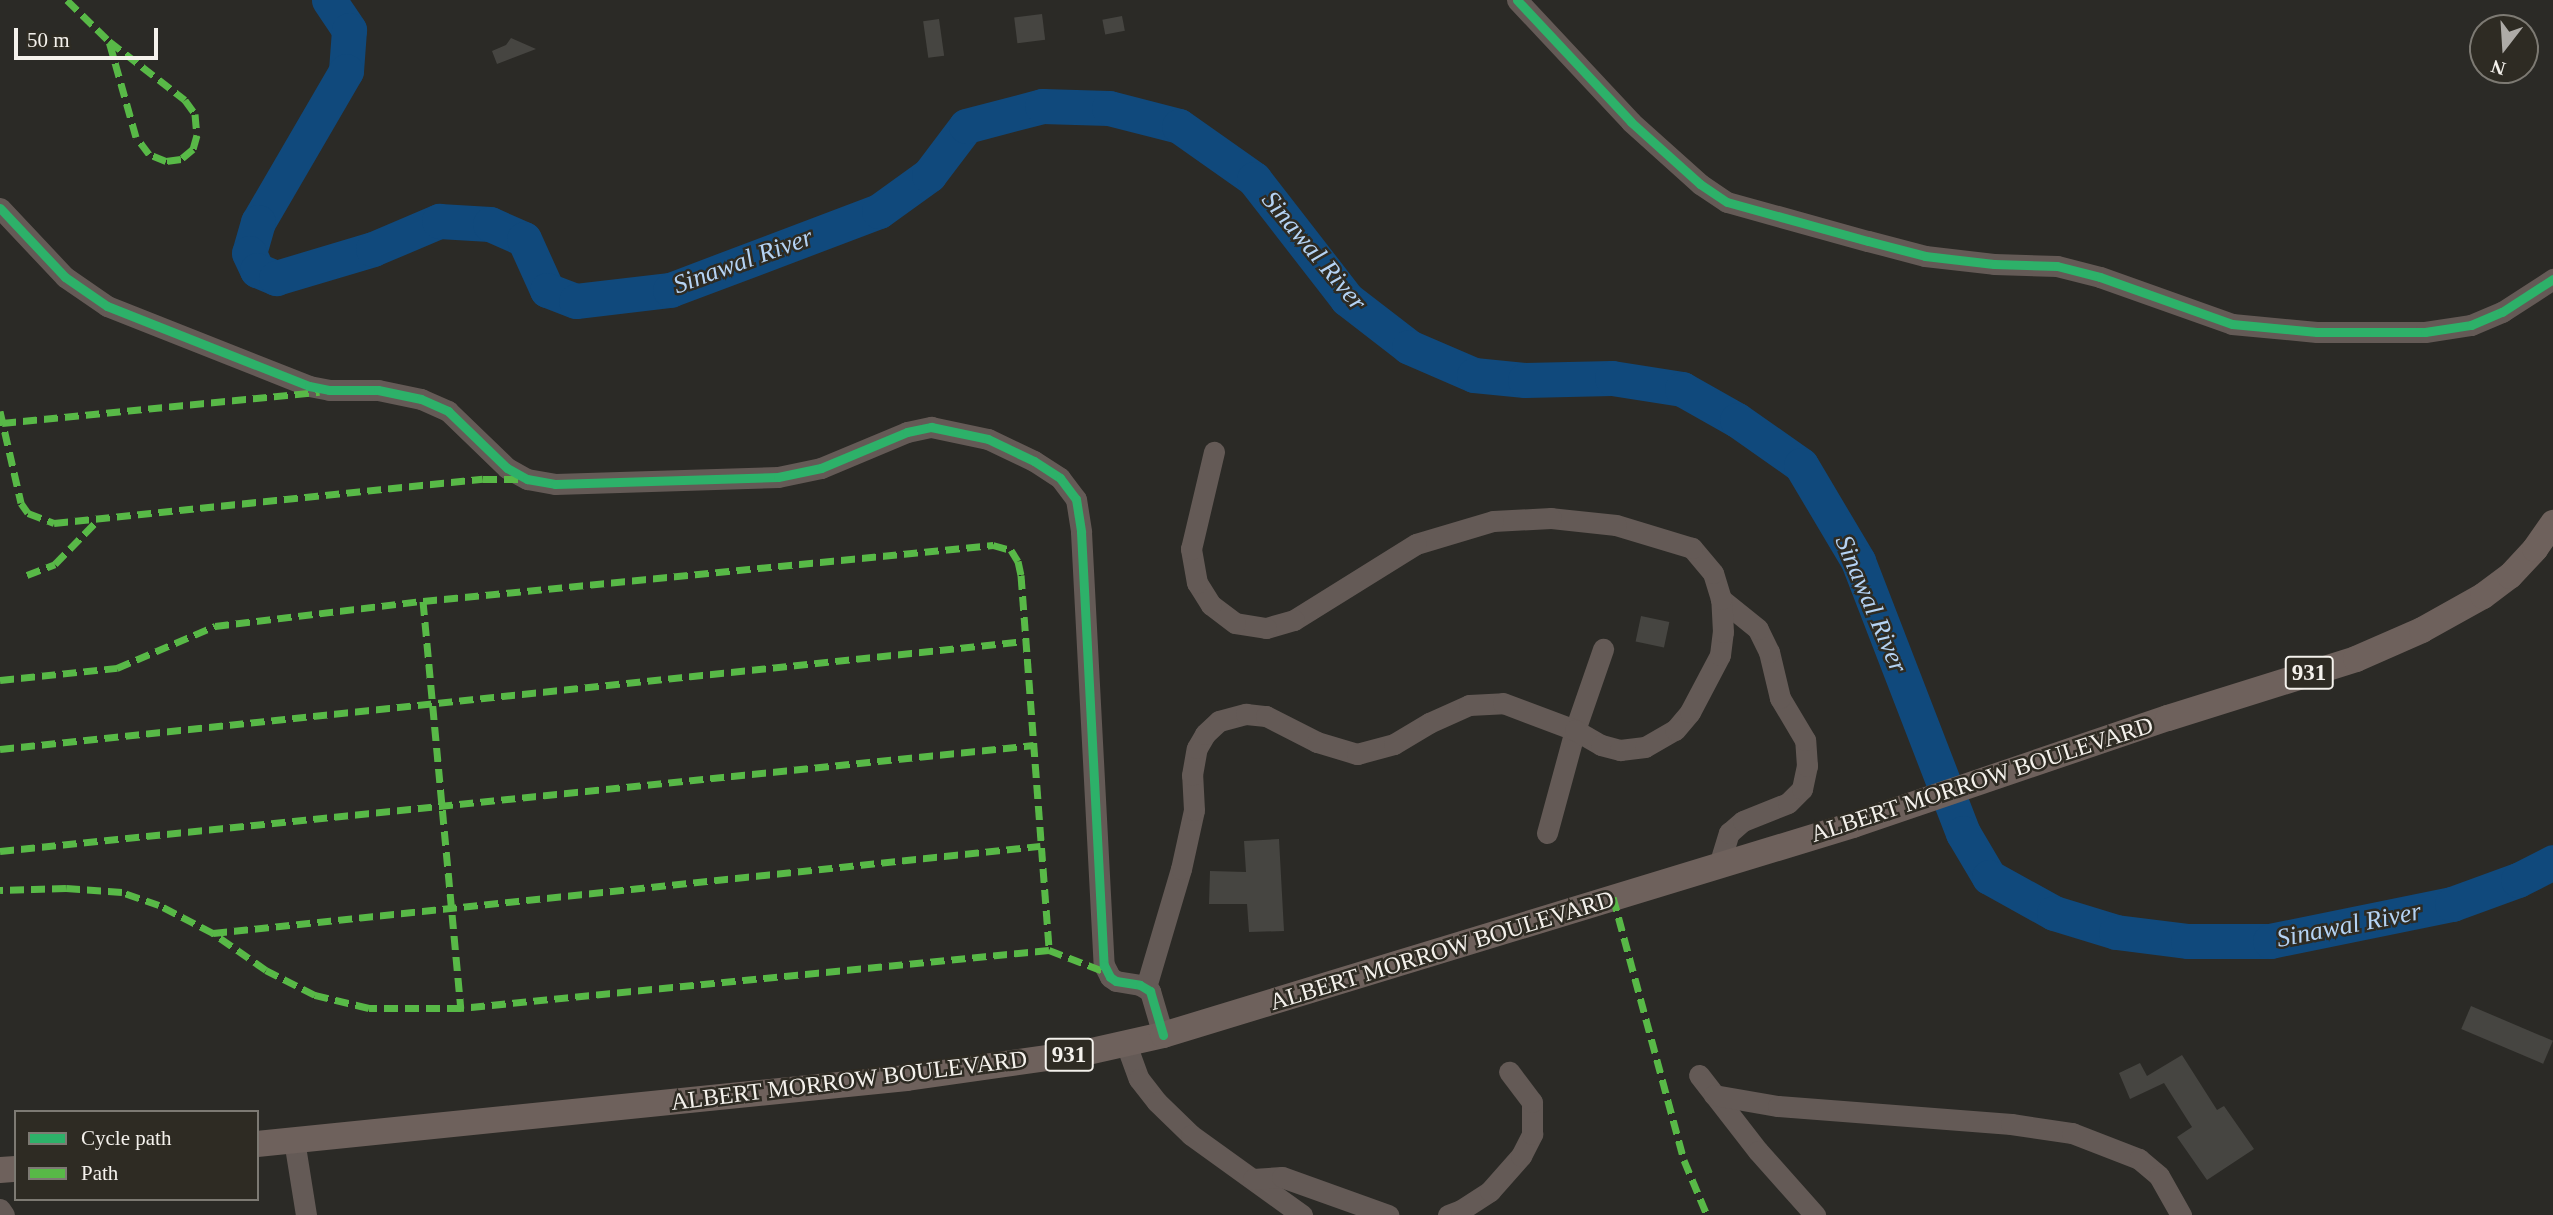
<!DOCTYPE html>
<style>
body{margin:0}
#map{position:relative;width:2553px;height:1215px;overflow:hidden;background:#2b2a26;font-family:Georgia,serif}
div>[style]{position:absolute}
[style*='--x']{left:calc(var(--x)*1px);top:calc(var(--y)*1px);width:calc(var(--w)*1px);rotate:calc(var(--a)*1deg)}
.river>*{height:35px;margin:-17.5px;padding:0 17.5px;transform-origin:17.5px;border-radius:17.5px;background:#10497c}
.building>*{inset:0;background:#464541;transform-origin:0 0}
.minor>*{height:21px;margin:-10.5px;padding:0 10.5px;transform-origin:10.5px;border-radius:10.5px;background:#645a56}
.major>*{height:26px;margin:-13px;padding:0 13px;transform-origin:13px;border-radius:13px;background:#6e615c}
.quiet>*{height:7px;margin-top:-3.5px;transform-origin:0;background:repeating-linear-gradient(90deg,#58b947 0 14px,transparent 0 21px)}
.cycleway>*{height:9px;margin:-4.5px;padding:0 4.5px;transform-origin:4.5px;border-radius:4.5px;background:#2db169}
span{translate:-50% -50%;white-space:nowrap;text-align:center;line-height:1.15;-webkit-text-stroke:5px #2e2b23;paint-order:stroke}
.shield-label span{padding:2px 5px;background:#2e2b23;border:2px solid;border-radius:5px;-webkit-text-stroke-width:0}
.shield-label{font-size:23px;color:#f4f1ec;font-weight:700}
.street-label{font-size:24px;color:#f4f1ec}
.water-label{font-size:26px;color:#b5d3f4;font-style:italic}
.legend{position:absolute;left:14px;top:1110px;width:245px;height:91px;box-sizing:border-box;background:#2e2b23;border:2px solid #7d7a73;margin:0;padding:9px 12px;list-style:none;font-size:21px;color:#f4f1ec}
.legend li{display:flex;align-items:center;gap:14px;height:35px}
.legend b{width:35px;border:2px solid #7d7a73}
.north{position:absolute;left:2469px;top:14px;width:70px;height:70px;box-sizing:border-box;background:#2e2b23;border:2px solid #7d7a73;border-radius:50%;rotate:197deg;font-size:19px;font-weight:700;line-height:28px;text-align:center;color:#f4f1ec}
.north::after{content:'';display:block;margin:auto;width:24px;height:32px;background:#aeaba7;clip-path:polygon(50% 0,100% 100%,50% 72%,0 100%)}
.scale{position:absolute;left:14px;top:28px;width:144px;height:32px;box-sizing:border-box;border:4px solid #f4f1ec;border-top:0;padding-left:9px;font-size:21px;line-height:24px;white-space:nowrap;color:#f4f1ec;-webkit-text-stroke:5px #2e2b23;paint-order:stroke}
</style>
<div id="map">
<div class="river">
<div style="--x:329;--y:0;--w:36;--a:56"></div>
<div style="--x:349;--y:30;--w:41;--a:94.2"></div>
<div style="--x:346;--y:71;--w:175;--a:120.2"></div>
<div style="--x:258;--y:222;--w:32;--a:106"></div>
<div style="--x:249;--y:253;--w:19;--a:65"></div>
<div style="--x:257;--y:270;--w:21;--a:23"></div>
<div style="--x:276;--y:278;--w:101;--a:-16.6"></div>
<div style="--x:373;--y:249;--w:72;--a:-23"></div>
<div style="--x:439;--y:221;--w:51;--a:3.4"></div>
<div style="--x:490;--y:224;--w:37;--a:24"></div>
<div style="--x:524;--y:239;--w:56;--a:65.7"></div>
<div style="--x:547;--y:290;--w:31;--a:21"></div>
<div style="--x:576;--y:301;--w:95;--a:-6.7"></div>
<div style="--x:670;--y:290;--w:223;--a:-20.7"></div>
<div style="--x:879;--y:211;--w:62;--a:-35.8"></div>
<div style="--x:929;--y:175;--w:61;--a:-52.9"></div>
<div style="--x:966;--y:126;--w:79;--a:-14.7"></div>
<div style="--x:1042;--y:106;--w:67;--a:1.7"></div>
<div style="--x:1109;--y:108;--w:72;--a:14.4"></div>
<div style="--x:1179;--y:126;--w:92;--a:35.2"></div>
<div style="--x:1254;--y:179;--w:152;--a:52.2"></div>
<div style="--x:1347;--y:299;--w:78;--a:37.7"></div>
<div style="--x:1409;--y:347;--w:71;--a:23.3"></div>
<div style="--x:1474;--y:375;--w:51;--a:5.6"></div>
<div style="--x:1525;--y:380;--w:87;--a:-1.3"></div>
<div style="--x:1612;--y:378;--w:71;--a:8.9"></div>
<div style="--x:1682;--y:389;--w:63;--a:29.4"></div>
<div style="--x:1737;--y:420;--w:78;--a:35.1"></div>
<div style="--x:1801;--y:465;--w:112;--a:59.3"></div>
<div style="--x:1858;--y:561;--w:292;--a:68.9"></div>
<div style="--x:1963;--y:833;--w:51;--a:59.4"></div>
<div style="--x:1989;--y:877;--w:74;--a:29"></div>
<div style="--x:2054;--y:913;--w:65;--a:17"></div>
<div style="--x:2116;--y:932;--w:73;--a:7.1"></div>
<div style="--x:2188;--y:941;--w:82;--a:0"></div>
<div style="--x:2270;--y:941;--w:186;--a:-11.5"></div>
<div style="--x:2452;--y:904;--w:70;--a:-20"></div>
<div style="--x:2518;--y:880;--w:39;--a:-27"></div>
</div>
<div class="building">
<div style="left:1042px;top:14px;width:26px;height:28px;rotate:83deg"></div>
<div style="left:1122px;top:16px;width:15px;height:20px;rotate:79deg"></div>
<div style="left:939px;top:19px;width:37px;height:16px;rotate:82deg"></div>
<div style="clip-path:polygon(511px 38px,536px 49px,497px 64px,492px 51px,506px 45px)"></div>
<div style="left:1641px;top:616px;width:29px;height:26px;rotate:12deg"></div>
<div style="clip-path:polygon(1279px 839px,1284px 931px,1249px 932px,1247px 904px,1209px 904px,1210px 871px,1246px 872px,1244px 841px)"></div>
<div style="left:2471px;top:1006px;width:89px;height:25px;rotate:23deg"></div>
<div style="clip-path:polygon(2182px 1055px,2217px 1110px,2224px 1106px,2254px 1149px,2207px 1180px,2177px 1137px,2192px 1127px,2164px 1083px,2130px 1099px,2119px 1073px,2140px 1063px,2147px 1076px)"></div>
</div>
<div class="minor">
<div style="--x:1517;--y:0;--w:167;--a:46.9"></div>
<div style="--x:1631;--y:122;--w:93;--a:41.9"></div>
<div style="--x:1700;--y:184;--w:32;--a:34"></div>
<div style="--x:1727;--y:202;--w:146;--a:15.5"></div>
<div style="--x:1868;--y:241;--w:59;--a:14.7"></div>
<div style="--x:1925;--y:256;--w:69;--a:6.6"></div>
<div style="--x:1994;--y:264;--w:63;--a:1.8"></div>
<div style="--x:2057;--y:266;--w:44;--a:14.3"></div>
<div style="--x:2100;--y:277;--w:140;--a:19.6"></div>
<div style="--x:2232;--y:324;--w:85;--a:5.4"></div>
<div style="--x:2317;--y:332;--w:108;--a:0"></div>
<div style="--x:2425;--y:332;--w:47;--a:-8.7"></div>
<div style="--x:2471;--y:325;--w:34;--a:-23"></div>
<div style="--x:2502;--y:312;--w:61;--a:-32.9"></div>
<div style="--x:0;--y:208;--w:95;--a:46.7"></div>
<div style="--x:65;--y:277;--w:51;--a:34.6"></div>
<div style="--x:107;--y:306;--w:217;--a:21.6"></div>
<div style="--x:309;--y:386;--w:20;--a:11"></div>
<div style="--x:329;--y:390;--w:49;--a:0"></div>
<div style="--x:378;--y:390;--w:44;--a:11.8"></div>
<div style="--x:421;--y:399;--w:30;--a:24"></div>
<div style="--x:448;--y:411;--w:82;--a:44"></div>
<div style="--x:507;--y:468;--w:23;--a:29"></div>
<div style="--x:527;--y:479;--w:28;--a:10"></div>
<div style="--x:555;--y:484;--w:223;--a:-1.8"></div>
<div style="--x:778;--y:477;--w:44;--a:-11.8"></div>
<div style="--x:821;--y:468;--w:93;--a:-22.7"></div>
<div style="--x:907;--y:432;--w:25;--a:-12"></div>
<div style="--x:931;--y:427;--w:58;--a:11.9"></div>
<div style="--x:988;--y:439;--w:51;--a:25.6"></div>
<div style="--x:1034;--y:461;--w:31;--a:33"></div>
<div style="--x:1060;--y:478;--w:26;--a:53"></div>
<div style="--x:1076;--y:499;--w:33;--a:81"></div>
<div style="--x:1081;--y:532;--w:434;--a:87"></div>
<div style="--x:1104;--y:965;--w:13;--a:63"></div>
<div style="--x:1110;--y:977;--w:7;--a:34"></div>
<div style="--x:1116;--y:981;--w:24;--a:9"></div>
<div style="--x:1140;--y:985;--w:12;--a:31"></div>
<div style="--x:1150;--y:991;--w:46;--a:73.5"></div>
<div style="--x:1547;--y:833;--w:107;--a:-74.8"></div>
<div style="--x:1575;--y:730;--w:86;--a:-70.9"></div>
<div style="--x:1719;--y:865;--w:34;--a:-73"></div>
<div style="--x:1729;--y:833;--w:18;--a:-41"></div>
<div style="--x:1743;--y:821;--w:48;--a:-21.8"></div>
<div style="--x:1788;--y:803;--w:20;--a:-45"></div>
<div style="--x:1802;--y:789;--w:24;--a:-78"></div>
<div style="--x:1807;--y:766;--w:26;--a:-94"></div>
<div style="--x:1805;--y:740;--w:49;--a:-120.8"></div>
<div style="--x:1780;--y:698;--w:47;--a:-103.4"></div>
<div style="--x:1769;--y:652;--w:25;--a:-116"></div>
<div style="--x:1758;--y:629;--w:48;--a:-141"></div>
<div style="--x:1146;--y:987;--w:123;--a:-73.5"></div>
<div style="--x:1181;--y:869;--w:60;--a:-77.6"></div>
<div style="--x:1194;--y:810;--w:35;--a:-93"></div>
<div style="--x:1192;--y:775;--w:27;--a:-80"></div>
<div style="--x:1197;--y:748;--w:16;--a:-60"></div>
<div style="--x:1205;--y:734;--w:19;--a:-43"></div>
<div style="--x:1219;--y:721;--w:28;--a:-15"></div>
<div style="--x:1246;--y:714;--w:20;--a:6"></div>
<div style="--x:1266;--y:716;--w:57;--a:27"></div>
<div style="--x:1317;--y:742;--w:42;--a:16.7"></div>
<div style="--x:1357;--y:754;--w:38;--a:-15"></div>
<div style="--x:1394;--y:744;--w:41;--a:-31"></div>
<div style="--x:1429;--y:723;--w:44;--a:-24.2"></div>
<div style="--x:1469;--y:705;--w:34;--a:-3"></div>
<div style="--x:1503;--y:703;--w:77;--a:20.6"></div>
<div style="--x:1575;--y:730;--w:30;--a:30"></div>
<div style="--x:1601;--y:745;--w:20;--a:15"></div>
<div style="--x:1620;--y:750;--w:25;--a:-7"></div>
<div style="--x:1645;--y:747;--w:34;--a:-30"></div>
<div style="--x:1675;--y:730;--w:23;--a:-50"></div>
<div style="--x:1690;--y:712;--w:64;--a:-62.2"></div>
<div style="--x:1720;--y:655;--w:23;--a:-83"></div>
<div style="--x:1723;--y:632;--w:33;--a:-93"></div>
<div style="--x:1721;--y:599;--w:27;--a:-107"></div>
<div style="--x:1713;--y:573;--w:33;--a:-130"></div>
<div style="--x:1692;--y:548;--w:79;--a:-163.2"></div>
<div style="--x:1616;--y:525;--w:65;--a:-173.9"></div>
<div style="--x:1551;--y:518;--w:58;--a:177"></div>
<div style="--x:1493;--y:521;--w:80;--a:163.4"></div>
<div style="--x:1416;--y:544;--w:144;--a:148.1"></div>
<div style="--x:1294;--y:620;--w:29;--a:164"></div>
<div style="--x:1266;--y:628;--w:31;--a:-171"></div>
<div style="--x:1235;--y:623;--w:30;--a:-143"></div>
<div style="--x:1211;--y:605;--w:26;--a:-122"></div>
<div style="--x:1197;--y:583;--w:35;--a:-100"></div>
<div style="--x:1191;--y:549;--w:100;--a:-76.7"></div>
<div style="--x:1126;--y:1044;--w:37;--a:70"></div>
<div style="--x:1139;--y:1079;--w:29;--a:52"></div>
<div style="--x:1157;--y:1102;--w:47;--a:44.1"></div>
<div style="--x:1191;--y:1135;--w:137;--a:35.8"></div>
<div style="--x:1699;--y:1075;--w:96;--a:52.2"></div>
<div style="--x:1758;--y:1151;--w:86;--a:48.3"></div>
<div style="--x:1714;--y:1095;--w:65;--a:9.8"></div>
<div style="--x:1778;--y:1106;--w:234;--a:4.4"></div>
<div style="--x:2011;--y:1124;--w:62;--a:8.4"></div>
<div style="--x:2072;--y:1133;--w:72;--a:21.2"></div>
<div style="--x:2139;--y:1159;--w:26;--a:40"></div>
<div style="--x:2159;--y:1176;--w:45;--a:60.6"></div>
<div style="--x:294;--y:1140;--w:76;--a:80.9"></div>
<div style="--x:1253;--y:1179;--w:29;--a:-4"></div>
<div style="--x:1282;--y:1177;--w:113;--a:19.7"></div>
<div style="--x:0;--y:1209;--w:7;--a:56"></div>
<div style="--x:1448;--y:1215;--w:14;--a:-21"></div>
<div style="--x:1461;--y:1210;--w:35;--a:-33"></div>
<div style="--x:1490;--y:1191;--w:47;--a:-48.5"></div>
<div style="--x:1521;--y:1156;--w:25;--a:-63"></div>
<div style="--x:1532;--y:1134;--w:32;--a:-90"></div>
<div style="--x:1532;--y:1102;--w:38;--a:-127"></div>
</div>
<div class="major">
<div style="--x:257;--y:1144;--w:653;--a:-5.8"></div>
<div style="--x:907;--y:1078;--w:178;--a:-8.1"></div>
<div style="--x:1083;--y:1053;--w:82;--a:-12.7"></div>
<div style="--x:1163;--y:1035;--w:721;--a:-16.93"></div>
<div style="--x:1853;--y:825;--w:333;--a:-18.8"></div>
<div style="--x:2168;--y:718;--w:197;--a:-17.4"></div>
<div style="--x:2356;--y:659;--w:72;--a:-23.7"></div>
<div style="--x:2422;--y:630;--w:70;--a:-29.1"></div>
<div style="--x:2483;--y:596;--w:34;--a:-37"></div>
<div style="--x:2510;--y:576;--w:37;--a:-47"></div>
<div style="--x:2535;--y:549;--w:32;--a:-55"></div>
<div style="--x:0;--y:1170;--w:16;--a:-4"></div>
</div>
<div class="quiet">
<div style="--x:67;--y:0;--w:59;--a:44.3"></div>
<div style="--x:109;--y:41;--w:96;--a:37.8"></div>
<div style="--x:185;--y:100;--w:17;--a:54"></div>
<div style="--x:195;--y:114;--w:21;--a:85"></div>
<div style="--x:197;--y:135;--w:15;--a:106"></div>
<div style="--x:193;--y:149;--w:16;--a:140"></div>
<div style="--x:181;--y:159;--w:15;--a:172"></div>
<div style="--x:166;--y:161;--w:18;--a:-158"></div>
<div style="--x:149;--y:154;--w:21;--a:-127"></div>
<div style="--x:136;--y:137;--w:100;--a:-105.7"></div>
<div style="--x:0;--y:411;--w:94;--a:77.1"></div>
<div style="--x:21;--y:503;--w:12;--a:55"></div>
<div style="--x:28;--y:513;--w:28;--a:21"></div>
<div style="--x:54;--y:523;--w:431;--a:-5.9"></div>
<div style="--x:483;--y:479;--w:39;--a:0"></div>
<div style="--x:2;--y:423;--w:319;--a:-5.6"></div>
<div style="--x:27;--y:575;--w:30;--a:-21"></div>
<div style="--x:55;--y:564;--w:60;--a:-45.7"></div>
<div style="--x:423;--y:601;--w:409;--a:84.7"></div>
<div style="--x:0;--y:680;--w:118;--a:-5.9"></div>
<div style="--x:117;--y:668;--w:107;--a:-23.2"></div>
<div style="--x:215;--y:626;--w:209;--a:-6.9"></div>
<div style="--x:423;--y:601;--w:573;--a:-5.61"></div>
<div style="--x:993;--y:545;--w:19;--a:16"></div>
<div style="--x:1011;--y:550;--w:13;--a:58"></div>
<div style="--x:1018;--y:561;--w:14;--a:78"></div>
<div style="--x:1021;--y:575;--w:376;--a:85.7"></div>
<div style="--x:1049;--y:950;--w:591;--a:174.37"></div>
<div style="--x:461;--y:1008;--w:92;--a:180"></div>
<div style="--x:369;--y:1008;--w:56;--a:-166.5"></div>
<div style="--x:315;--y:995;--w:55;--a:-153"></div>
<div style="--x:266;--y:970;--w:65;--a:-145.1"></div>
<div style="--x:213;--y:933;--w:61;--a:-152.6"></div>
<div style="--x:159;--y:905;--w:39;--a:-161"></div>
<div style="--x:122;--y:892;--w:56;--a:-175.9"></div>
<div style="--x:66;--y:888;--w:66;--a:178.3"></div>
<div style="--x:0;--y:749;--w:1032;--a:-6.01"></div>
<div style="--x:0;--y:851;--w:1039;--a:-5.85"></div>
<div style="--x:1613;--y:897;--w:272;--a:74.9"></div>
<div style="--x:1684;--y:1160;--w:60;--a:67.3"></div>
<div style="--x:213;--y:933;--w:832;--a:-6.01"></div>
<div style="--x:1049;--y:950;--w:61;--a:21.1"></div>
</div>
<div class="cycleway">
<div style="--x:1517;--y:0;--w:167;--a:46.9"></div>
<div style="--x:1631;--y:122;--w:93;--a:41.9"></div>
<div style="--x:1700;--y:184;--w:32;--a:34"></div>
<div style="--x:1727;--y:202;--w:146;--a:15.5"></div>
<div style="--x:1868;--y:241;--w:59;--a:14.7"></div>
<div style="--x:1925;--y:256;--w:69;--a:6.6"></div>
<div style="--x:1994;--y:264;--w:63;--a:1.8"></div>
<div style="--x:2057;--y:266;--w:44;--a:14.3"></div>
<div style="--x:2100;--y:277;--w:140;--a:19.6"></div>
<div style="--x:2232;--y:324;--w:85;--a:5.4"></div>
<div style="--x:2317;--y:332;--w:108;--a:0"></div>
<div style="--x:2425;--y:332;--w:47;--a:-8.7"></div>
<div style="--x:2471;--y:325;--w:34;--a:-23"></div>
<div style="--x:2502;--y:312;--w:61;--a:-32.9"></div>
<div style="--x:0;--y:208;--w:95;--a:46.7"></div>
<div style="--x:65;--y:277;--w:51;--a:34.6"></div>
<div style="--x:107;--y:306;--w:217;--a:21.6"></div>
<div style="--x:309;--y:386;--w:20;--a:11"></div>
<div style="--x:329;--y:390;--w:49;--a:0"></div>
<div style="--x:378;--y:390;--w:44;--a:11.8"></div>
<div style="--x:421;--y:399;--w:30;--a:24"></div>
<div style="--x:448;--y:411;--w:82;--a:44"></div>
<div style="--x:507;--y:468;--w:23;--a:29"></div>
<div style="--x:527;--y:479;--w:28;--a:10"></div>
<div style="--x:555;--y:484;--w:223;--a:-1.8"></div>
<div style="--x:778;--y:477;--w:44;--a:-11.8"></div>
<div style="--x:821;--y:468;--w:93;--a:-22.7"></div>
<div style="--x:907;--y:432;--w:25;--a:-12"></div>
<div style="--x:931;--y:427;--w:58;--a:11.9"></div>
<div style="--x:988;--y:439;--w:51;--a:25.6"></div>
<div style="--x:1034;--y:461;--w:31;--a:33"></div>
<div style="--x:1060;--y:478;--w:26;--a:53"></div>
<div style="--x:1076;--y:499;--w:33;--a:81"></div>
<div style="--x:1081;--y:532;--w:434;--a:87"></div>
<div style="--x:1104;--y:965;--w:13;--a:63"></div>
<div style="--x:1110;--y:977;--w:7;--a:34"></div>
<div style="--x:1116;--y:981;--w:24;--a:9"></div>
<div style="--x:1140;--y:985;--w:12;--a:31"></div>
<div style="--x:1150;--y:991;--w:46;--a:73.5"></div>
</div>
<div class="shield-label">
<span style="left:2309px;top:673px">931</span>
<span style="left:1069px;top:1055px">931</span>
</div>
<div class="street-label">
<span style="left:1982px;top:780px;rotate:-18deg">ALBERT MORROW BOULEVARD</span>
<span style="left:1442px;top:951px;rotate:-17deg">ALBERT MORROW BOULEVARD</span>
<span style="left:849px;top:1081px;rotate:-7deg">ALBERT MORROW BOULEVARD</span>
</div>
<div class="water-label">
<span style="left:1314px;top:251px;rotate:50deg">Sinawal River</span>
<span style="left:743px;top:261px;rotate:-20deg">Sinawal River</span>
<span style="left:1871px;top:604px;rotate:67deg">Sinawal River</span>
<span style="left:2349px;top:925px;rotate:-11deg">Sinawal River</span>
</div>
<ul class="legend">
<li><b style="height:9px;background:#2db169"></b>Cycle path</li>
<li><b style="height:9px;background:#58b947"></b>Path</li>
</ul>
<div class="north">N</div>
<div class="scale">50 m</div>
</div>
